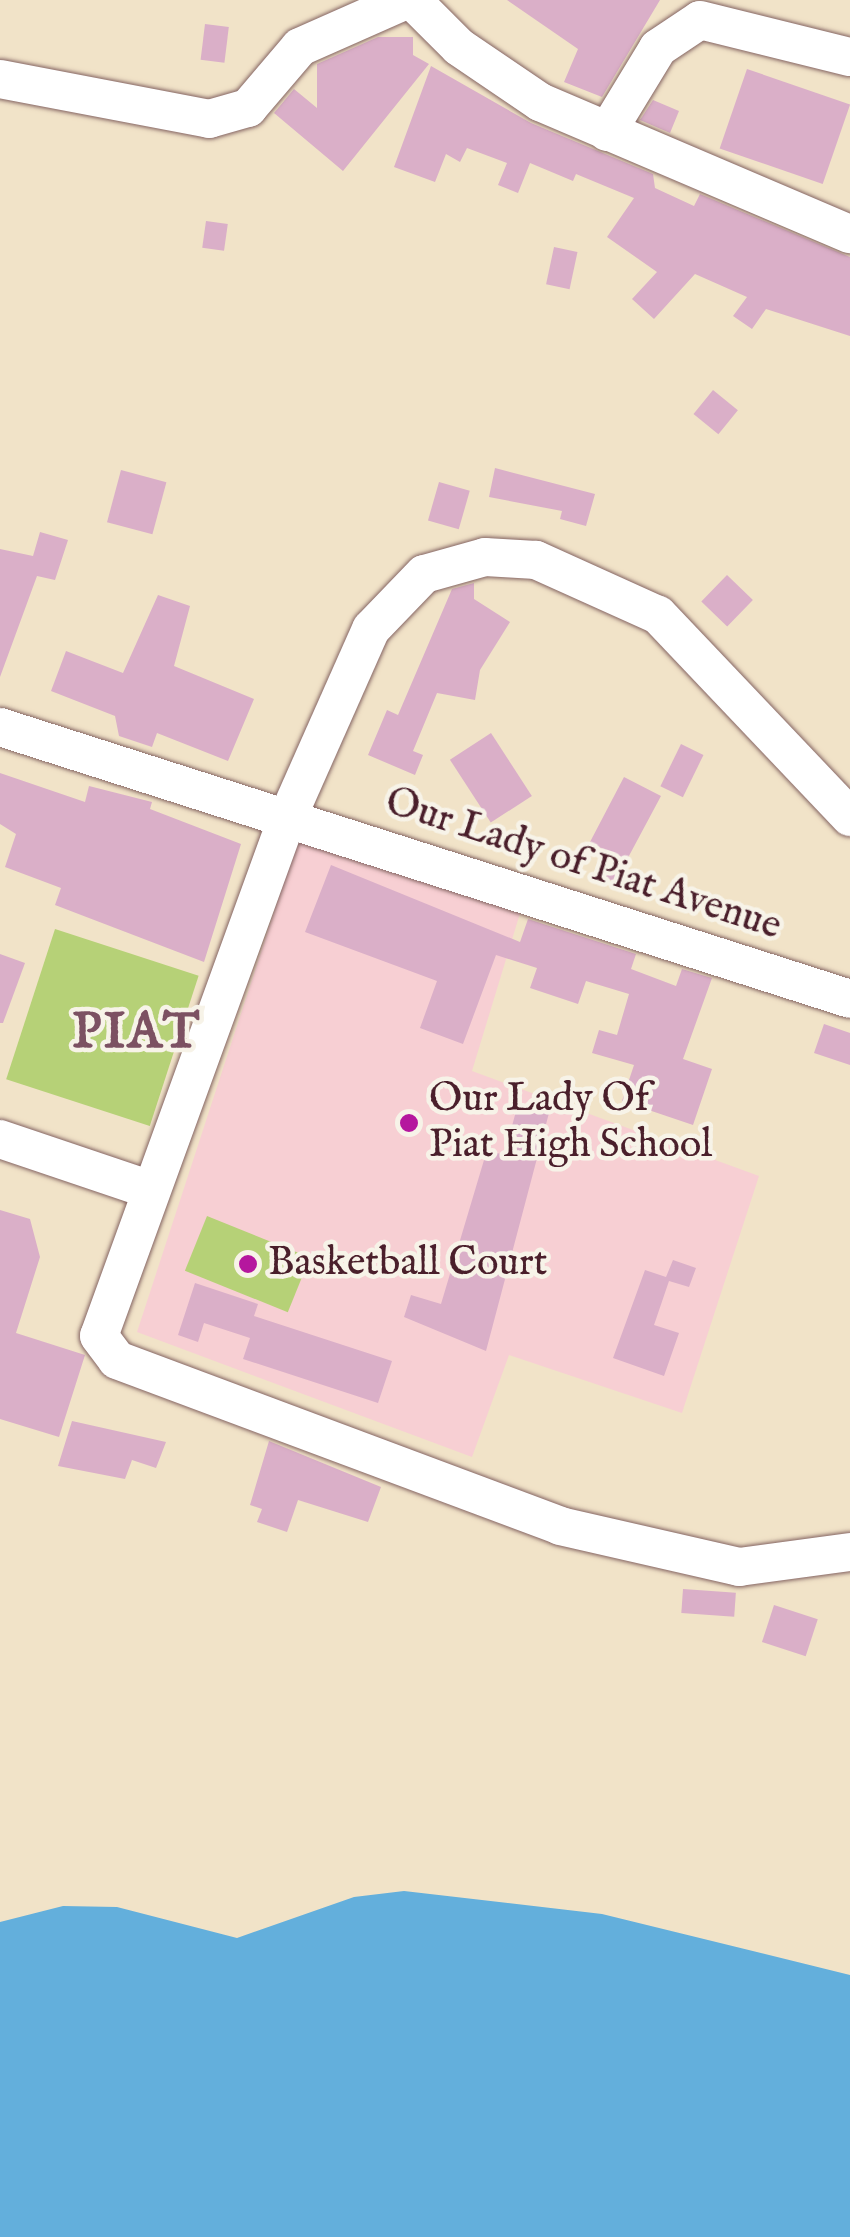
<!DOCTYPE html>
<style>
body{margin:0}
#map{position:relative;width:850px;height:2237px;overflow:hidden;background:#f1e3c8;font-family:"IM FELL English",serif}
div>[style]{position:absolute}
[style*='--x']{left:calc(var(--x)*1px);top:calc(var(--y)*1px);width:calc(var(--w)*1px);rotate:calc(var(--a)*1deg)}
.built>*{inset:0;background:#f7cfd3}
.green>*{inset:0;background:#b6d177;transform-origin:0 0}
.water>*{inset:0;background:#63afdc}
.building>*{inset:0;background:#daafc8;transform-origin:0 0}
.roads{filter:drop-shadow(0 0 2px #846462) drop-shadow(0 0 2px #846462)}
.minor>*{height:38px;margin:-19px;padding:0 19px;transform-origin:19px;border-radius:19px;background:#fff}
.dots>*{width:28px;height:28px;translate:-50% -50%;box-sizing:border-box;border:5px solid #f7f3e8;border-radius:50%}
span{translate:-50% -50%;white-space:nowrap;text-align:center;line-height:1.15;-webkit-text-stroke:9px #f7f3e8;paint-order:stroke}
.street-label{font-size:40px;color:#4a1f2b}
.poi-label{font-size:40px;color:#4a1f2b}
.left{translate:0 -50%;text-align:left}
.district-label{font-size:50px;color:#7c5162;font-weight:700;letter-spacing:2.5px}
</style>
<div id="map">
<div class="built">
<div style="clip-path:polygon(299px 836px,521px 910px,472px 1071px,759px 1176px,682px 1413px,509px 1355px,472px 1457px,137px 1332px)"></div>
</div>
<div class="green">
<div style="left:55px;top:929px;width:151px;height:158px;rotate:18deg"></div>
<div style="left:207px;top:1216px;width:111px;height:59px;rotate:22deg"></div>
</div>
<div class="water">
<div style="clip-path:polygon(404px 1891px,602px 1914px,850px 1975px,850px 2237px,0 2237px,0 1922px,63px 1906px,117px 1907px,237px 1938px,354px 1897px)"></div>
</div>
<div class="building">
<div style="clip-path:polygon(507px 0,660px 0,602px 97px,564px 82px,578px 49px)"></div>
<div style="left:205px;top:24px;width:24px;height:36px;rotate:7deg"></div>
<div style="clip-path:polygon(378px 37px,413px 37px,413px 55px,429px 64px,343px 171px,274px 113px,294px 89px,317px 108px,317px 64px)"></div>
<div style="clip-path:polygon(431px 66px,531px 123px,653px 174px,655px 188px,694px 206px,700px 194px,850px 257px,850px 336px,766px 309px,752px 329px,733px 316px,747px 297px,695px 274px,654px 319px,632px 299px,657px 272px,607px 237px,634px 198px,576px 174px,573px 181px,530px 163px,518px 193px,498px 185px,507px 163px,467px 148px,460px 162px,446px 154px,435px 182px,394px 167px)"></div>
<div style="left:747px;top:69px;width:109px;height:84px;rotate:19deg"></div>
<div style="clip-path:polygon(653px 100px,679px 111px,670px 133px,640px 120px)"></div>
<div style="left:206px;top:221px;width:22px;height:27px;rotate:8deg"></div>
<div style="left:554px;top:247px;width:24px;height:38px;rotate:12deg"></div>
<div style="left:713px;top:390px;width:32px;height:31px;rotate:39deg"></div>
<div style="clip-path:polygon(495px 468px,595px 494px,586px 526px,560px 519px,562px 511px,489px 497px)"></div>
<div style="left:121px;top:470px;width:47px;height:54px;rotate:15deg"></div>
<div style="left:439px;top:482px;width:32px;height:40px;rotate:16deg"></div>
<div style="clip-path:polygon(40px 532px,68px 540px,55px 580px,37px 576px,0 677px,0 549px,33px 556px)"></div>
<div style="left:727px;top:575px;width:36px;height:37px;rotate:44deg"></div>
<div style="clip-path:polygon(474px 583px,474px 599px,510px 622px,480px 670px,475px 700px,437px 693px,413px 751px,423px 755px,415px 775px,368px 755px,387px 710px,398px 715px,452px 589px)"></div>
<div style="clip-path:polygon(158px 595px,190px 606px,174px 666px,254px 699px,228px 761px,157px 733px,152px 747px,119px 736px,115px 716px,51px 691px,66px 651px,123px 673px)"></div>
<div style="left:491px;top:733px;width:75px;height:49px;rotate:57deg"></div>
<div style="left:681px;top:744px;width:25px;height:47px;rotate:26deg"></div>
<div style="clip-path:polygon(0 773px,85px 802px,89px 786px,152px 802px,150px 809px,241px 844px,204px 962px,55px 905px,61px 888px,5px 867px,16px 834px,0 824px)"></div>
<div style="clip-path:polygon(624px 777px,661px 796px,615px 882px,595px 874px,604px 850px,590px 842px)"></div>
<div style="clip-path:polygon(331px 865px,520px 942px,528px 919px,636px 954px,631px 969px,676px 986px,682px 969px,712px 978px,683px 1059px,712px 1069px,693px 1125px,622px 1101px,634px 1065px,592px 1053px,599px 1030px,617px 1035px,629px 994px,586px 981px,578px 1004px,530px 988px,537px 968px,496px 955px,463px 1044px,420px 1028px,437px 981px,305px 932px)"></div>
<div style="clip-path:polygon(0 954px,25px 963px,3px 1023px,0 1023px)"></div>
<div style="clip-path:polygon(824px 1024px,850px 1033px,850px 1065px,814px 1053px)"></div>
<div style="clip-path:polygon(518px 1104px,549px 1113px,486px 1351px,404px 1317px,411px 1295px,441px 1304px,487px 1150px,504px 1155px)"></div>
<div style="clip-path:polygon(0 1210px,30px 1219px,40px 1257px,16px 1333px,85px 1355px,59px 1437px,0 1419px)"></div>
<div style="clip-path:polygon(673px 1260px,696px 1268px,689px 1287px,669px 1281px,654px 1325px,679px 1333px,664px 1376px,613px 1358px,645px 1270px,666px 1277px)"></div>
<div style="clip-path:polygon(195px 1283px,258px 1304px,254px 1316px,392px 1361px,378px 1403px,243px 1359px,250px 1338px,204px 1323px,198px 1342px,178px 1335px)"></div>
<div style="clip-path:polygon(72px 1421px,166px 1442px,156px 1468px,132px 1460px,125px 1479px,58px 1466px)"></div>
<div style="clip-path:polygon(269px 1441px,381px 1487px,368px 1522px,298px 1500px,287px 1532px,257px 1522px,262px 1509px,250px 1505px)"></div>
<div style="left:683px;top:1589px;width:53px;height:24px;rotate:4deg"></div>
<div style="left:774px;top:1605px;width:46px;height:39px;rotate:18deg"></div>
</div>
<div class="roads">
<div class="minor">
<div style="--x:412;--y:0;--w:66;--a:45"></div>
<div style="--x:459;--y:47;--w:98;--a:34.2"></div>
<div style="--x:540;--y:102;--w:337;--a:23.1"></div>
<div style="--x:0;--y:79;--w:213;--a:10.8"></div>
<div style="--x:209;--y:119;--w:41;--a:-15.8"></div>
<div style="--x:248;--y:108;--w:80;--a:-49.6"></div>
<div style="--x:300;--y:47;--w:116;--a:-23.9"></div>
<div style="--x:607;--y:132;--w:98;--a:-58.7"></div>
<div style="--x:658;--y:48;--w:50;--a:-33.7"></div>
<div style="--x:700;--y:20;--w:154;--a:13.9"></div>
<div style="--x:0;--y:727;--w:892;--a:17.74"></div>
<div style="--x:850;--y:817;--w:279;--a:-133.5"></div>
<div style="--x:658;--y:615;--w:134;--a:-155.7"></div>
<div style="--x:536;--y:560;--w:51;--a:-176.6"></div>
<div style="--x:485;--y:557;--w:63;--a:164.4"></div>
<div style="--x:424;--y:574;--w:76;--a:133.9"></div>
<div style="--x:371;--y:629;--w:205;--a:113.9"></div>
<div style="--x:288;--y:816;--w:553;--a:109.97"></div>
<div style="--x:99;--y:1336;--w:30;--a:53"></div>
<div style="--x:117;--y:1360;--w:473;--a:20.5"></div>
<div style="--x:560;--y:1526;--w:184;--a:12.9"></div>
<div style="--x:739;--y:1567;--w:112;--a:-7.7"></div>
<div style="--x:0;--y:1139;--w:156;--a:18.7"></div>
</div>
</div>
<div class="dots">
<div style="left:409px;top:1123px;background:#b5179e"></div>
<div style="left:248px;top:1264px;background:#b5179e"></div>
</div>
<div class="street-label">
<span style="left:583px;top:865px;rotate:18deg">Our Lady of Piat Avenue</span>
</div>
<div class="poi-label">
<span class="left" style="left:429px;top:1123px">Our Lady Of<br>Piat High School</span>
<span class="left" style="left:268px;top:1264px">Basketball Court</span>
</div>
<div class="district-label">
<span style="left:137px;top:1034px">PIAT</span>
</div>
</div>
